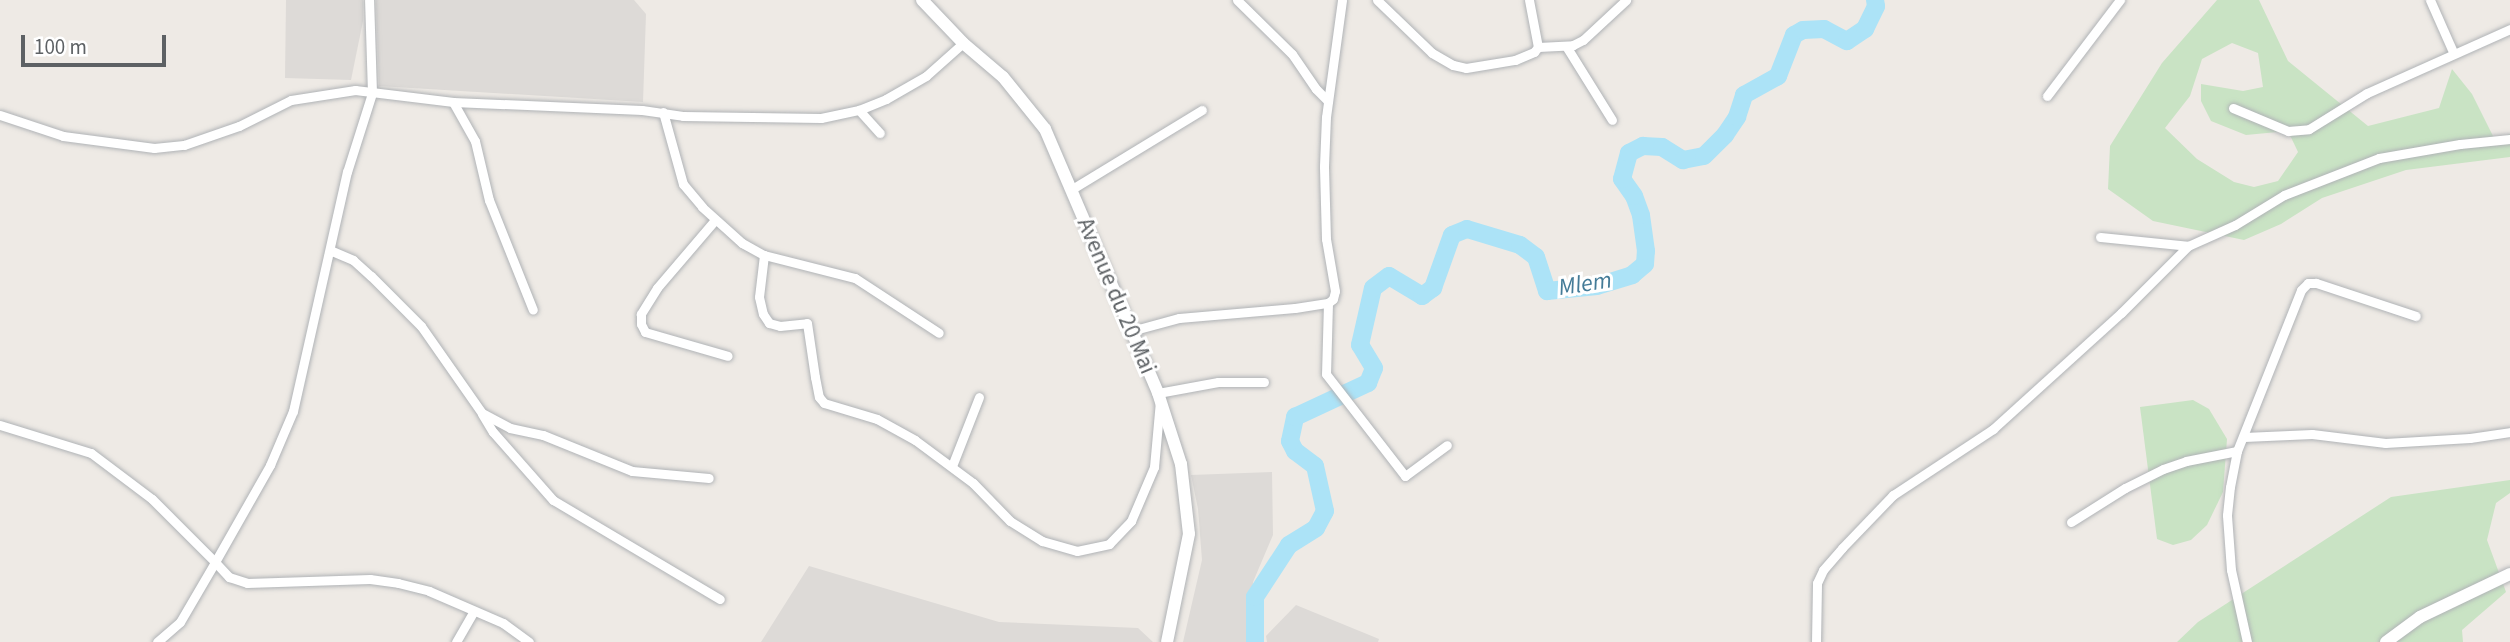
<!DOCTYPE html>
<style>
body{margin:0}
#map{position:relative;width:2510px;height:642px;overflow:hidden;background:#eeeae5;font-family:"Source Sans 3",sans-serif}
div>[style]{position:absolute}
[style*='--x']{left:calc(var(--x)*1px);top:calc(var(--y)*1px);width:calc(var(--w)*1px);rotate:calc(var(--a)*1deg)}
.industrial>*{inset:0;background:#dddad7}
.green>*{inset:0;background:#c9e3c4}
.river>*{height:18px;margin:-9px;padding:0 9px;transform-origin:9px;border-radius:9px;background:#ace3f7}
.roads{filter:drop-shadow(0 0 2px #b0b3b6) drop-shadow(0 0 2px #b0b3b6)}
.street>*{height:9px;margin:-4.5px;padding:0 4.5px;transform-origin:4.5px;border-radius:4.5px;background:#fff}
.secondary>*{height:12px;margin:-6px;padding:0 6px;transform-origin:6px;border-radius:6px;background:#fff}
span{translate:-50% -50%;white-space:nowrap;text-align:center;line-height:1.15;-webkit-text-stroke:6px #fff;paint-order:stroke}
.street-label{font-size:23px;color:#5d6164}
.water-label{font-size:24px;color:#447b97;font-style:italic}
.scale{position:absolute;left:21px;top:35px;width:145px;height:32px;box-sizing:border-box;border:4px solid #5d6164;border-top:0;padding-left:9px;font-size:21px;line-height:24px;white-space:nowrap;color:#5d6164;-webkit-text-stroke:5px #fff;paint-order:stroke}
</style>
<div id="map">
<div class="industrial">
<div style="clip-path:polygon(286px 0,363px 0,363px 21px,351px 80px,285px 78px)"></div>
<div style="clip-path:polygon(376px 0,634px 0,646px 14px,643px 102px,379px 86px)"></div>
<div style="clip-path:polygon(1272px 472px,1273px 535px,1253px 582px,1250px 642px,1183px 642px,1202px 560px,1198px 509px,1191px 475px)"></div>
<div style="clip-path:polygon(809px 566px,999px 622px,1138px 628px,1153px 642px,761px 642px)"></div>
<div style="clip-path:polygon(1296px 605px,1379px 639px,1378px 642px,1267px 642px,1266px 636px)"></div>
</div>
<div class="green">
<div style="clip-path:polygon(evenodd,2217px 0,2259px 0,2288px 61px,2368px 126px,2439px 108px,2452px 69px,2472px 94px,2495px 140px,2510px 134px,2510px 157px,2406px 170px,2322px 198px,2281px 224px,2244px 240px,2153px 221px,2108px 189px,2110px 146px,2162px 63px,2217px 0,2232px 43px,2258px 53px,2263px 87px,2243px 91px,2201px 84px,2201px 101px,2211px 121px,2246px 135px,2288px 131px,2298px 152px,2278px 181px,2254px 187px,2234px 182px,2197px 159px,2165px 128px,2190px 96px,2202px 59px,2232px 43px)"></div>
<div style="clip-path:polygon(2193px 400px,2209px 409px,2227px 439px,2223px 492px,2207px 525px,2191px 540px,2173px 545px,2157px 539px,2140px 407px)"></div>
<div style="clip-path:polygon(2510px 480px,2510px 493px,2496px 503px,2487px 540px,2506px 592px,2462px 630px,2463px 642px,2177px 642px,2198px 622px,2391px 497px)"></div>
</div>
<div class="river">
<div style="--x:1255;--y:642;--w:45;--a:-90"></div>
<div style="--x:1255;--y:597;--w:62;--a:-56.8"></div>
<div style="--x:1289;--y:545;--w:32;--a:-32"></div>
<div style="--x:1316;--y:528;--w:19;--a:-62"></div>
<div style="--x:1325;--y:511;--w:46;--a:-102.5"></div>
<div style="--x:1315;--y:466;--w:25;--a:-143"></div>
<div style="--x:1295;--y:451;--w:11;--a:-117"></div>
<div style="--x:1290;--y:441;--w:25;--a:-78"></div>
<div style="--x:1295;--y:417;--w:81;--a:-25"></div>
<div style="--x:1368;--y:383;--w:16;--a:-68"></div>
<div style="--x:1374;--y:368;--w:27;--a:-121"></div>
<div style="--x:1360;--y:345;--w:58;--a:-77.2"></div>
<div style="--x:1373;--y:288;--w:20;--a:-37"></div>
<div style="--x:1389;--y:276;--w:39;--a:31"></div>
<div style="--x:1422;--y:296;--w:14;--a:-36"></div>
<div style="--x:1433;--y:288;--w:56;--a:-70.3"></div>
<div style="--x:1452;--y:235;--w:16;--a:-22"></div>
<div style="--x:1467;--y:229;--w:55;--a:16.8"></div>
<div style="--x:1520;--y:245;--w:20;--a:37"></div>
<div style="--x:1536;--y:257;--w:36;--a:72"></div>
<div style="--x:1547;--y:291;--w:50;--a:-5.7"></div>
<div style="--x:1597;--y:286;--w:37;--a:-17"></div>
<div style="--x:1632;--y:275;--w:17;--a:-40"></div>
<div style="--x:1645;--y:264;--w:13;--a:-86"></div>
<div style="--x:1646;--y:251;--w:36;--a:-98"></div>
<div style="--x:1641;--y:215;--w:20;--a:-110"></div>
<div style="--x:1634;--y:196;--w:21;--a:-125"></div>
<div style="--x:1622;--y:179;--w:27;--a:-75"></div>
<div style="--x:1629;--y:153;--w:16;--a:-27"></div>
<div style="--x:1643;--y:146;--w:19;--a:3"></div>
<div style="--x:1662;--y:147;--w:25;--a:32"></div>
<div style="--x:1683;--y:160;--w:21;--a:-11"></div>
<div style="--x:1704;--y:156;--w:30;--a:-45"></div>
<div style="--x:1725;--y:135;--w:22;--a:-56"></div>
<div style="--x:1737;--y:117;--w:23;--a:-72"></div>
<div style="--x:1744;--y:95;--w:39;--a:-29"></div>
<div style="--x:1778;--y:76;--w:44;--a:-68.7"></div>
<div style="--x:1794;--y:35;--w:10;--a:-29"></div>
<div style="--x:1803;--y:30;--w:21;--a:-3"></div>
<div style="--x:1824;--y:29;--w:26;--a:28"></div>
<div style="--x:1847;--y:41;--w:22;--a:-34"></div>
<div style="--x:1865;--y:29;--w:25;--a:-64"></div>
<div style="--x:1876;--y:6;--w:6;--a:-99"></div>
</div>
<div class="roads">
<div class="street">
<div style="--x:1237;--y:0;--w:77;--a:44.5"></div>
<div style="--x:1292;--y:54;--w:42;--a:55.6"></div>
<div style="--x:1316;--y:89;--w:17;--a:45"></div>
<div style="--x:1377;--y:0;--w:76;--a:43.9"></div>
<div style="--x:1432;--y:53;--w:24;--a:30"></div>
<div style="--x:1453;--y:65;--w:13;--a:13"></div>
<div style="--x:1466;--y:68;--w:50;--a:-9.3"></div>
<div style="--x:1515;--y:60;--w:21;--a:-23"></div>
<div style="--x:1534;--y:52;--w:6;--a:-51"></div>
<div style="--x:1538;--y:47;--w:35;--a:-3"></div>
<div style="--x:1573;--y:45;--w:11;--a:-27"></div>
<div style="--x:1583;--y:40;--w:59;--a:-42.9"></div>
<div style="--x:1529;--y:0;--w:48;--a:79.2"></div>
<div style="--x:2430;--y:0;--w:57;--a:66.1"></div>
<div style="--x:1566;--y:46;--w:87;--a:58.1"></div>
<div style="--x:2047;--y:96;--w:121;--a:-52.8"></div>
<div style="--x:453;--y:102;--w:45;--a:60.6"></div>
<div style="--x:475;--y:141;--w:61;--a:76.7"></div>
<div style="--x:489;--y:200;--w:118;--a:68.2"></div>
<div style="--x:2233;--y:108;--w:60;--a:22.7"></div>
<div style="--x:2288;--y:131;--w:21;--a:-5"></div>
<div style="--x:2309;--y:129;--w:68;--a:-31.8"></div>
<div style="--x:2367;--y:93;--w:157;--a:-24.1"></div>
<div style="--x:859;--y:110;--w:31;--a:48"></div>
<div style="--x:663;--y:112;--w:75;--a:74.5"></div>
<div style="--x:683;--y:184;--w:30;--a:50"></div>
<div style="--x:702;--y:207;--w:54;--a:42"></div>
<div style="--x:742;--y:243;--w:25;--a:29"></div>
<div style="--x:764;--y:255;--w:94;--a:14.2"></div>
<div style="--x:855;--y:278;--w:100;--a:33.2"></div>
<div style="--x:0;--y:115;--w:66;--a:18.4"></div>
<div style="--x:63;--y:136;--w:92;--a:7.5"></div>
<div style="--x:154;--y:148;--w:30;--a:-6"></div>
<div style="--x:184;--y:145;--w:58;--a:-19.1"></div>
<div style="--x:239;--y:126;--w:58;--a:-26.6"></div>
<div style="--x:291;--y:100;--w:65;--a:-8.9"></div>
<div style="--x:355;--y:90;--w:99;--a:7"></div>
<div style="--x:453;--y:102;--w:189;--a:2.4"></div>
<div style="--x:642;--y:110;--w:41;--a:8.3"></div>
<div style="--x:683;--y:116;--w:138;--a:0.8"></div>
<div style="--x:821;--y:118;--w:39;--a:-12"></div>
<div style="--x:859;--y:110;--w:29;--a:-22"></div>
<div style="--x:886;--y:99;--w:46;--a:-29.9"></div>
<div style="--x:926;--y:76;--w:50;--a:-41.7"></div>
<div style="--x:1072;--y:189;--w:152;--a:-31.3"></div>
<div style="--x:715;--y:220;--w:89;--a:130.5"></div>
<div style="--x:657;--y:288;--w:31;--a:122"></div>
<div style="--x:641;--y:314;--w:10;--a:90"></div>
<div style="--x:641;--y:324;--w:9;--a:63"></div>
<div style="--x:645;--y:332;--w:86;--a:16.1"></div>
<div style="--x:2100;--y:237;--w:88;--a:5.8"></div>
<div style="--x:332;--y:251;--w:23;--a:23"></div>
<div style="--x:353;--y:260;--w:24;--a:42"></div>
<div style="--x:371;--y:276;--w:71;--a:45"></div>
<div style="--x:421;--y:326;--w:106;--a:55"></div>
<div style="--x:482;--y:413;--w:32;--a:28"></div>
<div style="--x:510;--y:428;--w:34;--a:12"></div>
<div style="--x:543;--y:435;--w:96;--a:22"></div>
<div style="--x:632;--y:471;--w:77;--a:5.2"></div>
<div style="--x:764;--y:255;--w:42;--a:96.8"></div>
<div style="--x:759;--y:297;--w:17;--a:77"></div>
<div style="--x:763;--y:314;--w:11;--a:56"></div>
<div style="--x:769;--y:323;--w:11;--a:15"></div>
<div style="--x:780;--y:326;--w:27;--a:-6"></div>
<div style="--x:807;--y:323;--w:55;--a:81.6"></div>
<div style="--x:815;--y:377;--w:20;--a:79"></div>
<div style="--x:819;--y:397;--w:8;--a:50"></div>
<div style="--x:824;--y:403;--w:55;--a:16.8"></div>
<div style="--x:877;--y:419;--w:43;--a:28.9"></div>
<div style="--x:915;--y:440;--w:72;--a:36.6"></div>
<div style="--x:973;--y:483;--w:53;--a:45.8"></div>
<div style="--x:1010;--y:521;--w:38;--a:32"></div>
<div style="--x:1042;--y:541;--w:36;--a:16"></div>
<div style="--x:1077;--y:551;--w:33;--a:-12"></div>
<div style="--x:1109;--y:544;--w:32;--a:-46"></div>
<div style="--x:1131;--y:521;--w:59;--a:-66.9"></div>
<div style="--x:1154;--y:467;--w:66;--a:-84.8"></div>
<div style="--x:1328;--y:303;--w:71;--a:91.6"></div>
<div style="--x:1326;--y:374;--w:129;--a:52.2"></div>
<div style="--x:1405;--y:476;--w:52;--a:-36.4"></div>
<div style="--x:1131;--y:331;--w:50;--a:-15.2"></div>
<div style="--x:1179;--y:318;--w:116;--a:-4.9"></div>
<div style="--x:1295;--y:308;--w:33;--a:-9"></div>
<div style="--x:1328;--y:303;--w:6;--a:-39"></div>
<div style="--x:1333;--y:299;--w:8;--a:-76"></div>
<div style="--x:1335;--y:291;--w:53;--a:-99.8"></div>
<div style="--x:1326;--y:239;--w:73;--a:-91.6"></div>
<div style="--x:1324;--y:166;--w:49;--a:-87.7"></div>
<div style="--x:1326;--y:117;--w:118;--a:-82.2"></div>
<div style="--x:1158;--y:393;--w:61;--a:-10.4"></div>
<div style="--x:1218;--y:382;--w:46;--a:0"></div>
<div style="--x:482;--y:414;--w:21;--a:59"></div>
<div style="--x:493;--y:432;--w:91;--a:48.6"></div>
<div style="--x:553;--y:500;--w:194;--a:30.7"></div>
<div style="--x:0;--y:425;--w:95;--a:17.1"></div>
<div style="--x:91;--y:453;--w:76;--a:37"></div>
<div style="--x:152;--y:499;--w:89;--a:45"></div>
<div style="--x:215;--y:562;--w:112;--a:-60.4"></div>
<div style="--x:270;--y:465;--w:59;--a:-66.9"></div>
<div style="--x:293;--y:411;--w:245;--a:-77.3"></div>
<div style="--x:347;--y:172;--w:83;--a:-72.4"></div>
<div style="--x:372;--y:93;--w:93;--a:-91.8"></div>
<div style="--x:2244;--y:437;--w:68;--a:-2.5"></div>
<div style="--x:2312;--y:434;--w:74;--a:7"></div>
<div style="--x:2385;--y:443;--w:85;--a:-3.4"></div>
<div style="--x:2470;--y:438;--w:40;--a:-8.5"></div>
<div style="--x:952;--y:466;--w:74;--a:-68.6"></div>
<div style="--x:2071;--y:522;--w:64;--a:-32.2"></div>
<div style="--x:2125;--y:488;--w:42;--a:-26.6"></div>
<div style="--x:2163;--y:469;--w:24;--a:-19"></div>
<div style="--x:2186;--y:461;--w:52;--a:-11.1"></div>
<div style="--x:157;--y:642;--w:30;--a:-41"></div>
<div style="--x:180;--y:622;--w:69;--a:-59.7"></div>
<div style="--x:215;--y:562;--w:21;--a:47"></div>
<div style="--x:229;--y:577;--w:19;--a:18"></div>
<div style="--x:247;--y:583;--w:123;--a:-1.9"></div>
<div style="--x:370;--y:579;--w:28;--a:8"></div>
<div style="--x:398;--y:583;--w:32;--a:14"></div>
<div style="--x:429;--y:591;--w:81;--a:23.4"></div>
<div style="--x:503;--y:623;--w:32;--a:36"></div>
<div style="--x:456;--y:642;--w:36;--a:-60"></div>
<div style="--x:1816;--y:642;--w:59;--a:-89"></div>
<div style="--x:1817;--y:583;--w:14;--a:-65"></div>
<div style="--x:1823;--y:570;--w:29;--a:-49"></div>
<div style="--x:1842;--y:548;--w:74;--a:-46.1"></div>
<div style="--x:1893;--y:495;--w:120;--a:-33.4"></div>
<div style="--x:1993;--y:429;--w:173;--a:-42.2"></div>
<div style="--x:2121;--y:313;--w:95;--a:-45"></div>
<div style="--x:2188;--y:246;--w:51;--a:-24.1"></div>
<div style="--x:2235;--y:225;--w:57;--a:-31.5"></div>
<div style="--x:2284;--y:195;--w:102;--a:-21.3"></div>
<div style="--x:2379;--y:158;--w:82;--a:-9.8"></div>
<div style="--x:2460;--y:144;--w:50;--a:-5.7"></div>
<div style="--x:2247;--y:642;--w:74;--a:-102.5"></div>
<div style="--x:2231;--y:570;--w:55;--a:-94.2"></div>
<div style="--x:2227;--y:515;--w:28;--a:-84"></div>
<div style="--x:2230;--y:487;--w:37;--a:-79"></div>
<div style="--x:2237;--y:451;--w:173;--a:-68.3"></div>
<div style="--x:2301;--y:290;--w:10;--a:-45"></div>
<div style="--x:2308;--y:283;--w:8;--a:0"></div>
<div style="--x:2316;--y:283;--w:105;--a:18.3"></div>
</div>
<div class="secondary">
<div style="--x:922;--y:0;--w:59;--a:46.4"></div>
<div style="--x:963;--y:43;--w:52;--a:40.4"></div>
<div style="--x:1003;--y:77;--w:67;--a:51.1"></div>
<div style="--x:1045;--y:129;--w:287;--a:66.8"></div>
<div style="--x:1158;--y:393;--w:75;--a:72.1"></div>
<div style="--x:1181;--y:464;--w:70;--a:83.5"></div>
<div style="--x:1189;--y:534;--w:110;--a:101.5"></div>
<div style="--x:2386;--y:642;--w:42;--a:-36.3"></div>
<div style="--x:2420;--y:617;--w:100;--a:-25.5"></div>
</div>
</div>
<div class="street-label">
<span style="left:1116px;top:296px;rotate:67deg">Avenue du 20 Mai</span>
</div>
<div class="water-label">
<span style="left:1585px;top:284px;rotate:-9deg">Mlem</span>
</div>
<div class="scale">100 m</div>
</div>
